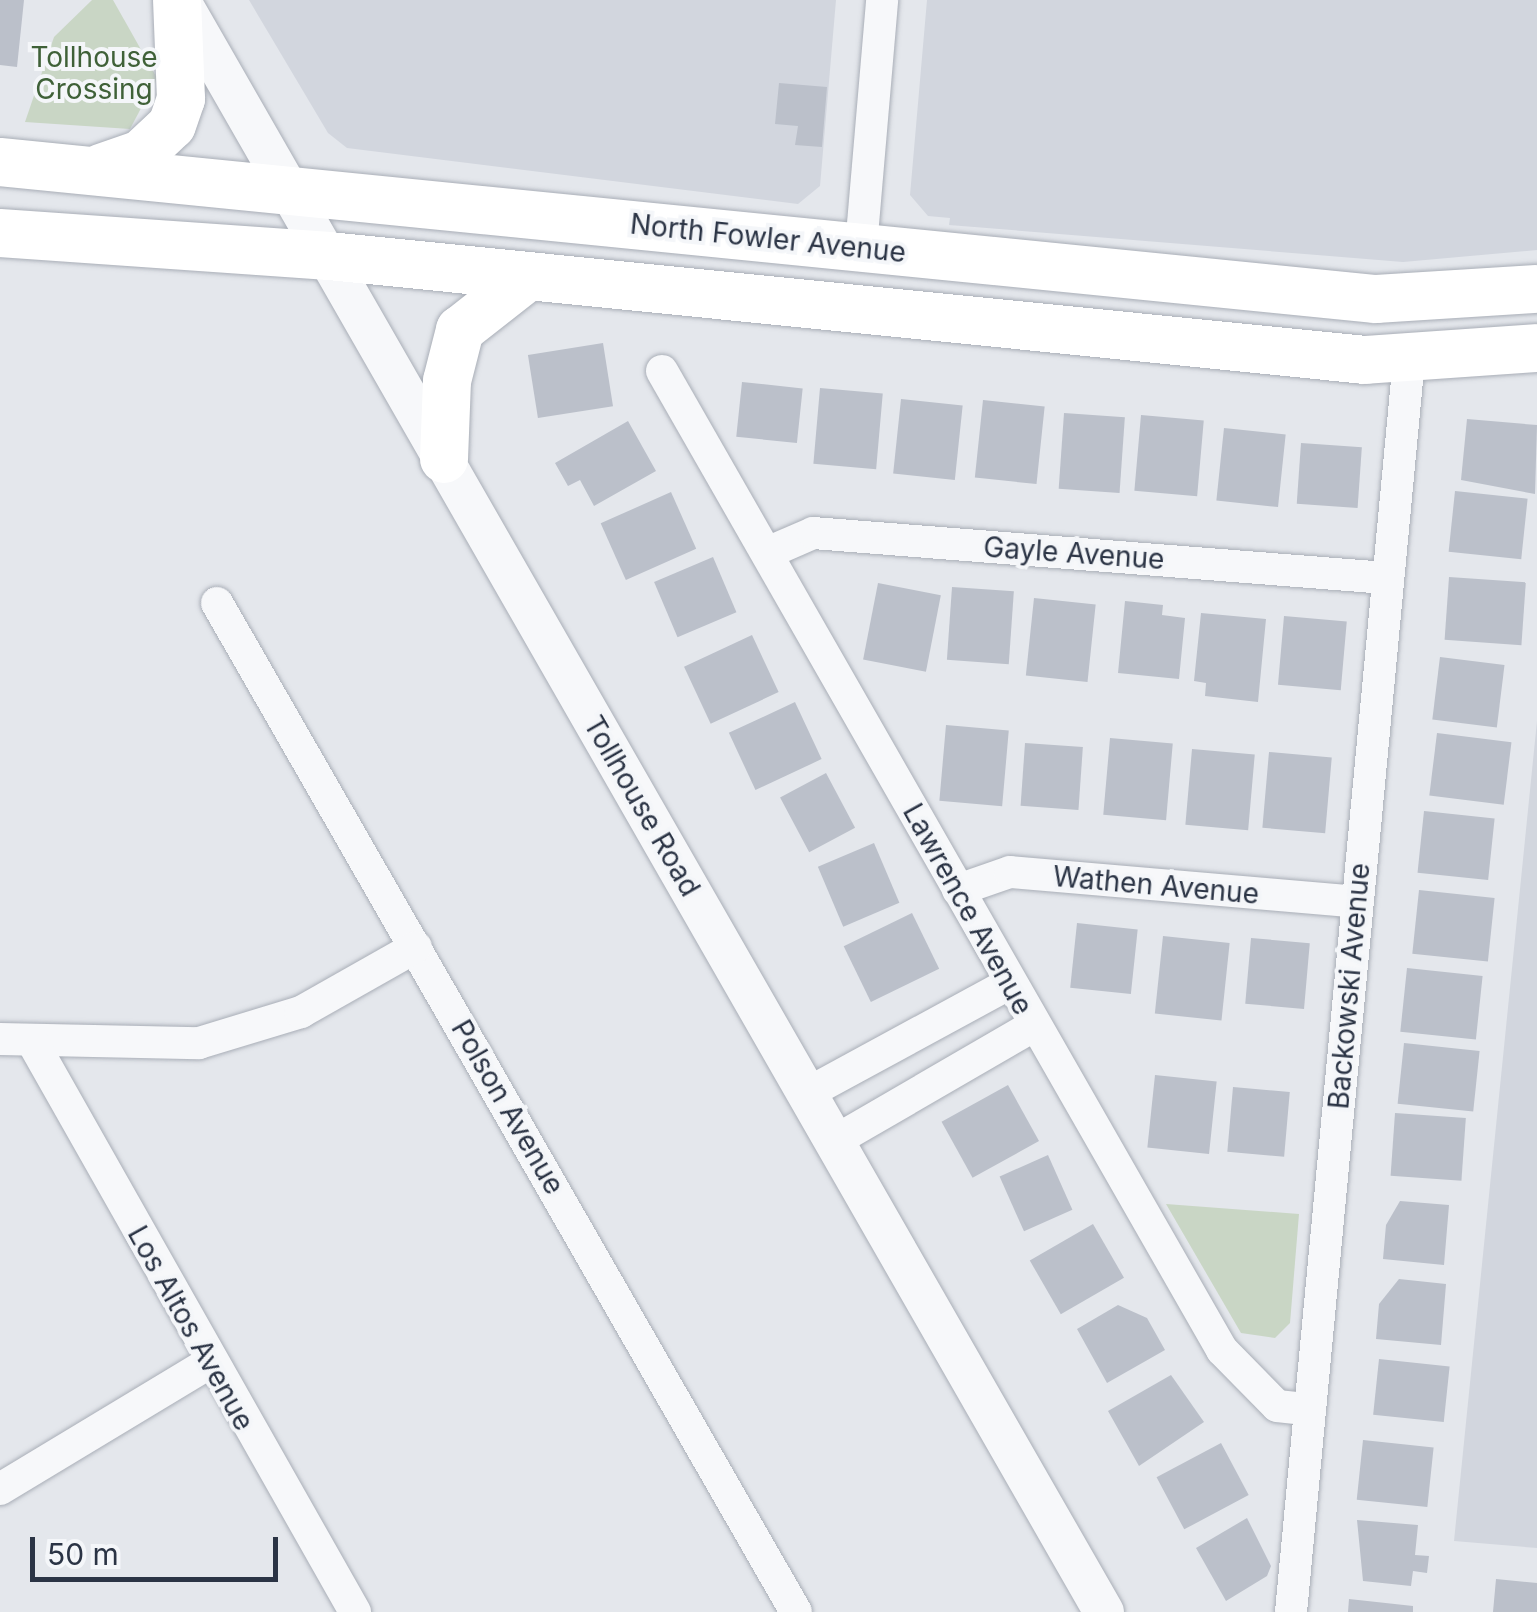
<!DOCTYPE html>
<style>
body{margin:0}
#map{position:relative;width:1537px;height:1612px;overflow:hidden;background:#e4e7ec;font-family:Inter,sans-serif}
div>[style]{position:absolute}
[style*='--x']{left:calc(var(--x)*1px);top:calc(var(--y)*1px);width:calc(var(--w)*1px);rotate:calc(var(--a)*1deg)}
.built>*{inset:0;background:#d2d6de}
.green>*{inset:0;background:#c9d6c5}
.building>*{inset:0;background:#bbc0ca;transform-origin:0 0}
.roads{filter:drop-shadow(0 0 2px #a9aeb7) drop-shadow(0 0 2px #a9aeb7)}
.minor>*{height:32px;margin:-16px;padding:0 16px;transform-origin:16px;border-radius:16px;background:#f7f8fa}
.tertiary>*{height:40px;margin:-20px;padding:0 20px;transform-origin:20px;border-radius:20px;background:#f7f8fa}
.secondary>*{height:48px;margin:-24px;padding:0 24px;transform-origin:24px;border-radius:24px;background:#fff}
span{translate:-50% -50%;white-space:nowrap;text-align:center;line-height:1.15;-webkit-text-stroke:8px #f4f6f9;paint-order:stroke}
.park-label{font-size:28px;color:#3f6138}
.street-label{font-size:28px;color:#2b3445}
.scale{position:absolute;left:30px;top:1537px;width:248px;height:45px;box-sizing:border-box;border:5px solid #2b3445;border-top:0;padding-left:12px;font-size:30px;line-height:35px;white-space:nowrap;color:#2b3445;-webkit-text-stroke:8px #f4f6f9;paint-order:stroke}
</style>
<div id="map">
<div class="built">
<div style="clip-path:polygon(249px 0,836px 0,820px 186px,798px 204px,347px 148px,328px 133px)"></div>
<div style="clip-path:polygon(927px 0,1537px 0,1537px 250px,1403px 262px,949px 225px,950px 218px,928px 216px,910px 195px)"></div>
<div style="clip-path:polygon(1537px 721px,1537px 1548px,1454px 1541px)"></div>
</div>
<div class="green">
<div style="clip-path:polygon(92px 0,113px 0,157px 78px,130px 129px,25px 122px,54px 37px)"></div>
<div style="clip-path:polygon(1166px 1204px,1299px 1214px,1290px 1323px,1275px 1338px,1241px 1333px)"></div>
</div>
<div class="building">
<div style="clip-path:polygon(0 0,24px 0,17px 67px,0 65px)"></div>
<div style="clip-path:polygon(779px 83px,827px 87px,822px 147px,795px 145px,798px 126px,775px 124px)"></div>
<div style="left:603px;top:343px;width:64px;height:76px;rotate:81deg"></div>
<div style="left:742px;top:382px;width:61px;height:55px;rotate:6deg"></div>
<div style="left:820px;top:388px;width:63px;height:76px;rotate:5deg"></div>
<div style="left:901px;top:399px;width:62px;height:75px;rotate:6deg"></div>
<div style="left:983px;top:400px;width:62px;height:78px;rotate:6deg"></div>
<div style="left:1064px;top:413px;width:61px;height:76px;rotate:4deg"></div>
<div style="left:1141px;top:415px;width:63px;height:76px;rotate:5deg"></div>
<div style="clip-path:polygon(1467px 419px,1537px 425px,1535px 494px,1461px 480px)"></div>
<div style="clip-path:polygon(628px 421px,656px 471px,594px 506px,580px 480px,568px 486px,555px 463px)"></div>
<div style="left:1224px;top:428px;width:62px;height:73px;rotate:6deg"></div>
<div style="left:1301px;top:443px;width:61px;height:61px;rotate:4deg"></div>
<div style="left:1455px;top:491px;width:73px;height:61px;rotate:6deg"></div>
<div style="left:671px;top:492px;width:62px;height:77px;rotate:66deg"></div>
<div style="left:713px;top:557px;width:60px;height:64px;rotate:67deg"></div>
<div style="left:1449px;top:577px;width:77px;height:63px;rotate:4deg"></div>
<div style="left:878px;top:583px;width:64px;height:78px;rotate:11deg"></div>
<div style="left:952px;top:587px;width:62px;height:73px;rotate:4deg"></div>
<div style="left:1034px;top:598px;width:62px;height:78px;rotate:6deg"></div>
<div style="clip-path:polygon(1125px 601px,1163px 605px,1162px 615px,1185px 618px,1179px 679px,1118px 673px)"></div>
<div style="clip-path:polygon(1201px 613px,1266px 619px,1258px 702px,1205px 696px,1206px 683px,1194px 681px)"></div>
<div style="left:1284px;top:616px;width:63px;height:69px;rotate:5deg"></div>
<div style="left:752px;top:635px;width:63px;height:75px;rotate:65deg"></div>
<div style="left:1440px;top:657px;width:65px;height:63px;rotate:7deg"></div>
<div style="left:795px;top:702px;width:63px;height:73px;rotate:65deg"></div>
<div style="left:946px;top:725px;width:63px;height:76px;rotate:5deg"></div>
<div style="left:1437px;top:733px;width:75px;height:63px;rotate:7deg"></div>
<div style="left:1110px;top:738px;width:63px;height:77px;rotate:5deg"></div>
<div style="left:1025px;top:743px;width:58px;height:63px;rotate:4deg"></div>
<div style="left:1192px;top:749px;width:63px;height:76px;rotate:5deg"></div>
<div style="left:1269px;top:752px;width:63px;height:76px;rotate:5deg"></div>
<div style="left:826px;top:773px;width:62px;height:52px;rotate:62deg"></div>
<div style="left:1424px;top:811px;width:71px;height:62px;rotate:6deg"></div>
<div style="left:874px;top:843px;width:65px;height:61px;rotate:67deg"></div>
<div style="left:1419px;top:890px;width:76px;height:64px;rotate:6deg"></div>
<div style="left:912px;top:913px;width:62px;height:76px;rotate:64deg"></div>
<div style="left:1077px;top:923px;width:61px;height:65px;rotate:6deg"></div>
<div style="left:1163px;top:936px;width:67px;height:78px;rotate:6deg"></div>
<div style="left:1251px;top:938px;width:59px;height:66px;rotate:5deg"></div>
<div style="left:1407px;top:968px;width:76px;height:64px;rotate:6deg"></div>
<div style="left:1404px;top:1043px;width:76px;height:61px;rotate:6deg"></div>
<div style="left:1155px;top:1075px;width:62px;height:73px;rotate:6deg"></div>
<div style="left:1008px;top:1085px;width:64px;height:76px;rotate:61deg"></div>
<div style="left:1233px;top:1087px;width:57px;height:65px;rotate:5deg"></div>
<div style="left:1395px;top:1113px;width:71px;height:63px;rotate:4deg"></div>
<div style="left:1048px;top:1155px;width:60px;height:53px;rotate:66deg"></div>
<div style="clip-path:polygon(1400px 1201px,1449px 1205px,1444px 1265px,1383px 1259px,1386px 1225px)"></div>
<div style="left:1093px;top:1224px;width:62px;height:73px;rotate:60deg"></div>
<div style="clip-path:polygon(1399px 1279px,1446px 1284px,1441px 1345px,1376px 1339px,1379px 1304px)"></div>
<div style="clip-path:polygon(1118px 1305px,1147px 1318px,1165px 1350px,1107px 1383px,1077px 1329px)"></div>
<div style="left:1379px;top:1359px;width:71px;height:56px;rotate:6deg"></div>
<div style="clip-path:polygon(1171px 1375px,1204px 1422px,1139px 1466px,1108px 1411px)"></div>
<div style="left:1363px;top:1440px;width:71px;height:60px;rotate:6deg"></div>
<div style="left:1221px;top:1443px;width:59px;height:73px;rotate:62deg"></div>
<div style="clip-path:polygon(1247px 1518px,1271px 1566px,1267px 1576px,1226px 1601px,1196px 1548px)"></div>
<div style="clip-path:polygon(1357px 1520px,1418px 1525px,1415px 1555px,1429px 1556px,1427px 1573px,1413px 1571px,1411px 1586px,1363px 1581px)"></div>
<div style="clip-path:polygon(1496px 1579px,1537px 1583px,1537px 1612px,1493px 1612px)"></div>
<div style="clip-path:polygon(1349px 1599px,1413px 1606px,1413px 1612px,1348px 1612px)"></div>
</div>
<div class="roads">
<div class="minor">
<div style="--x:861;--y:247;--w:248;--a:-85.1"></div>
<div style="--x:662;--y:371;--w:1128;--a:60.23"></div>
<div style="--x:1222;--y:1350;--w:78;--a:45.5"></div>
<div style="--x:1277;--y:1406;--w:31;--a:6"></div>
<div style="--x:767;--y:553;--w:50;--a:-23.5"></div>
<div style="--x:813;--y:533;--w:575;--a:4.49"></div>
<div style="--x:217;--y:603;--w:1163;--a:60.15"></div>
<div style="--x:958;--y:890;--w:55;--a:-19.1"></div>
<div style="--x:1010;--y:872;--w:348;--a:4.9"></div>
<div style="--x:0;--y:1039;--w:199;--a:1.2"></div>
<div style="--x:199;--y:1043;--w:107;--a:-16.9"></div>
<div style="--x:301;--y:1012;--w:132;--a:-29.5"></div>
<div style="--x:32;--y:1041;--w:656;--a:60.5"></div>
<div style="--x:806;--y:1094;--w:231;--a:-28.5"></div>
<div style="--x:833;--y:1142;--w:231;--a:-30.1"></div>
<div style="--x:0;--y:1489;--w:244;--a:-31.1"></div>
<div style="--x:1291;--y:1612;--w:1259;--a:-84.62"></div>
</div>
<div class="tertiary">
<div style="--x:180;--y:0;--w:1858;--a:60.18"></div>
</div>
<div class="secondary">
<div style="--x:0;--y:162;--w:1383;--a:5.69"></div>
<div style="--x:1376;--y:299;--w:161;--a:-3.6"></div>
<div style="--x:101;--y:168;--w:42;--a:-19.3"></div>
<div style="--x:141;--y:154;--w:42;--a:-43.1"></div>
<div style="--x:172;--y:125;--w:28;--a:-71"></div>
<div style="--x:181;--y:99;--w:99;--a:-92.3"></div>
<div style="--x:0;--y:233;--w:330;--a:4"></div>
<div style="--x:329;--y:256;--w:1041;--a:5.73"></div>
<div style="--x:1365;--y:360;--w:172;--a:-4"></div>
<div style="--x:444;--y:459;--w:78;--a:-87.8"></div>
<div style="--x:447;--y:381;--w:53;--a:-75.7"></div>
<div style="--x:460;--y:330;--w:84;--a:-38.2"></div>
</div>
</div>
<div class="park-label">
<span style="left:94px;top:73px">Tollhouse<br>Crossing</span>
</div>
<div class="street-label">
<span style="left:768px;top:238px;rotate:6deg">North Fowler Avenue</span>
<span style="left:1074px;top:553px;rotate:4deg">Gayle Avenue</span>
<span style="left:642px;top:806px;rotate:60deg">Tollhouse Road</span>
<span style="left:1156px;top:885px;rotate:5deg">Wathen Avenue</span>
<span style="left:968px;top:909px;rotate:61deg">Lawrence Avenue</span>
<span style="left:1349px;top:986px;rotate:-85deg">Backowski Avenue</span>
<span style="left:508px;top:1107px;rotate:60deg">Polson Avenue</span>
<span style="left:191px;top:1328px;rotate:61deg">Los Altos Avenue</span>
</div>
<div class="scale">50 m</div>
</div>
